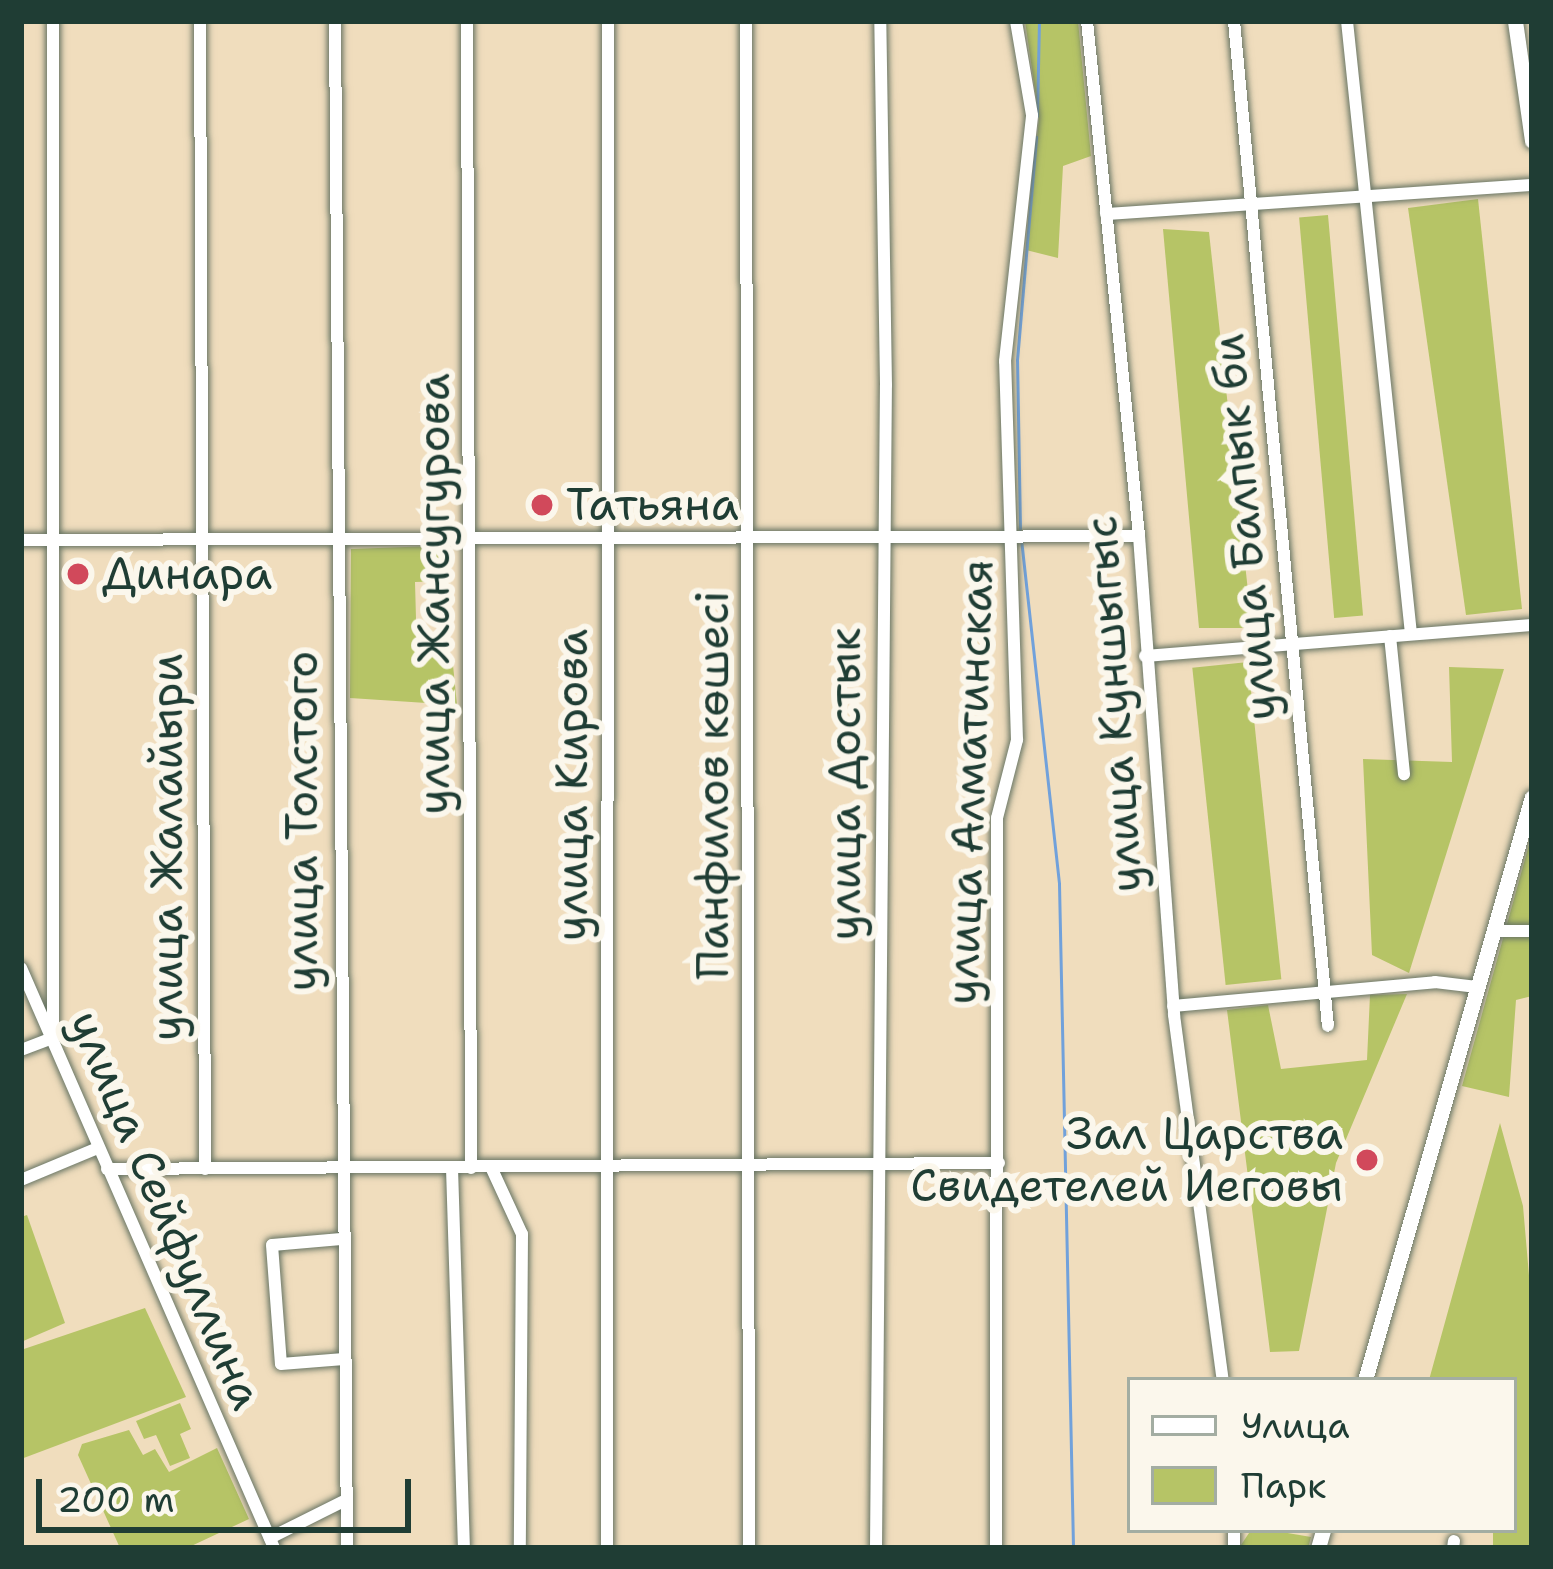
<!DOCTYPE html>
<meta charset="utf-8">
<style>
body{margin:0}
#map{position:relative;width:1553px;height:1569px;overflow:hidden;background:#f0ddbd;font-family:"Shantell Sans",sans-serif}
div>[style]{position:absolute}
[style*='--x']{left:calc(var(--x)*1px);top:calc(var(--y)*1px);width:calc(var(--w)*1px);rotate:calc(var(--a)*1deg)}
.green>*{inset:0;background:#b6c466;transform-origin:0 0}
.stream>*{height:3px;margin:-1.5px;padding:0 1.5px;transform-origin:1.5px;border-radius:1.5px;background:#71a1db}
.roads{filter:drop-shadow(0 0 3px #687564) drop-shadow(0 0 3px #687564)}
.minor>*{height:12px;margin:-6px;padding:0 6px;transform-origin:6px;border-radius:6px;background:#fff}
.tertiary>*{height:15px;margin:-7.5px;padding:0 7.5px;transform-origin:7.5px;border-radius:7.5px;background:#fff}
.dots>*{width:33px;height:33px;translate:-50% -50%;box-sizing:border-box;border:6px solid #fbf7ec;border-radius:50%}
span{translate:-50% -50%;white-space:nowrap;text-align:center;line-height:1.15;-webkit-text-stroke:12px #fbf7ec;paint-order:stroke}
.poi-label{font-size:45px;color:#1f3d34}
.left{translate:0 -50%;text-align:left}
.right{translate:-100% -50%;text-align:right}
.street-label{font-size:45px;color:#1f3d34}
.frame{position:absolute;inset:0;border:24px solid #1f3d34;pointer-events:none}
.legend{position:absolute;left:1127px;top:1377px;width:390px;height:156px;box-sizing:border-box;background:#fbf7ec;border:3px solid #a3ada2;margin:0;padding:15px 21px;list-style:none;font-size:36px;color:#1f3d34}
.legend li{display:flex;align-items:center;gap:24px;height:60px}
.legend b{width:60px;border:3px solid #a3ada2}
.scale{position:absolute;left:36px;top:1479px;width:375px;height:54px;box-sizing:border-box;border:6px solid #1f3d34;border-top:0;padding-left:15px;font-size:36px;line-height:42px;white-space:nowrap;color:#1f3d34;-webkit-text-stroke:9px #fbf7ec;paint-order:stroke}
</style>
<div id="map">
<div class="green">
<div style="clip-path:polygon(1025px 21px,1078px 21px,1091px 156px,1063px 166px,1058px 258px,1026px 250px,1039px 118px)"></div>
<div style="clip-path:polygon(1478px 199px,1522px 609px,1466px 615px,1408px 208px)"></div>
<div style="left:1328px;top:215px;width:402px;height:29px;rotate:85deg"></div>
<div style="clip-path:polygon(1163px 229px,1209px 232px,1252px 628px,1199px 628px)"></div>
<div style="clip-path:polygon(433px 546px,449px 581px,415px 582px,417px 655px,452px 655px,457px 705px,350px 698px,351px 549px)"></div>
<div style="left:1248px;top:662px;width:319px;height:56px;rotate:84deg"></div>
<div style="clip-path:polygon(1449px 667px,1504px 669px,1409px 973px,1372px 955px,1363px 759px,1452px 762px)"></div>
<div style="clip-path:polygon(1532px 834px,1532px 996px,1516px 1000px,1509px 1097px,1462px 1086px)"></div>
<div style="clip-path:polygon(1407px 994px,1336px 1163px,1299px 1351px,1270px 1352px,1227px 1010px,1268px 1005px,1281px 1069px,1367px 1060px,1370px 995px)"></div>
<div style="clip-path:polygon(1500px 1123px,1523px 1206px,1532px 1310px,1532px 1548px,1493px 1548px,1493px 1530px,1514px 1530px,1514px 1380px,1429px 1380px)"></div>
<div style="clip-path:polygon(27px 1215px,65px 1323px,21px 1342px,21px 1217px)"></div>
<div style="clip-path:polygon(145px 1308px,186px 1397px,21px 1459px,21px 1350px)"></div>
<div style="clip-path:polygon(180px 1403px,191px 1429px,180px 1434px,190px 1458px,170px 1466px,156px 1435px,144px 1439px,136px 1421px)"></div>
<div style="clip-path:polygon(129px 1430px,143px 1455px,155px 1449px,169px 1472px,217px 1448px,249px 1519px,187px 1548px,120px 1548px,78px 1455px,82px 1444px)"></div>
<div style="clip-path:polygon(1251px 1530px,1270px 1530px,1311px 1537px,1308px 1548px,1239px 1548px)"></div>
</div>
<div class="stream">
<div style="--x:1037;--y:116;--w:95;--a:-88.8"></div>
<div style="--x:1020;--y:529;--w:169;--a:-91"></div>
<div style="--x:1017;--y:360;--w:224;--a:-85.1"></div>
<div style="--x:1021;--y:539;--w:347;--a:83.7"></div>
<div style="--x:1059;--y:884;--w:664;--a:88.79"></div>
</div>
<div class="roads">
<div class="minor">
<div style="--x:200;--y:21;--w:1148;--a:89.75"></div>
<div style="--x:335;--y:21;--w:1527;--a:89.55"></div>
<div style="--x:467;--y:21;--w:1147;--a:89.8"></div>
<div style="--x:746;--y:21;--w:1527;--a:89.89"></div>
<div style="--x:1087;--y:21;--w:518;--a:84.23"></div>
<div style="--x:1139;--y:536;--w:480;--a:85.8"></div>
<div style="--x:1174;--y:1015;--w:368;--a:82.4"></div>
<div style="--x:1234;--y:21;--w:1009;--a:84.66"></div>
<div style="--x:1347;--y:21;--w:616;--a:84.04"></div>
<div style="--x:1106;--y:214;--w:427;--a:-3.9"></div>
<div style="--x:21;--y:540;--w:1118;--a:-0.2"></div>
<div style="--x:1390;--y:636;--w:139;--a:84.2"></div>
<div style="--x:1145;--y:656;--w:388;--a:-4.6"></div>
<div style="--x:1493;--y:931;--w:39;--a:0"></div>
<div style="--x:21;--y:968;--w:633;--a:66.43"></div>
<div style="--x:1173;--y:1006;--w:263;--a:-5.2"></div>
<div style="--x:1435;--y:982;--w:42;--a:6.8"></div>
<div style="--x:21;--y:1050;--w:34;--a:-21"></div>
<div style="--x:53;--y:1038;--w:1017;--a:-90"></div>
<div style="--x:491;--y:1167;--w:74;--a:65.2"></div>
<div style="--x:522;--y:1234;--w:314;--a:90.4"></div>
<div style="--x:452;--y:1168;--w:380;--a:88.2"></div>
<div style="--x:107;--y:1169;--w:892;--a:-0.39"></div>
<div style="--x:21;--y:1180;--w:83;--a:-22.6"></div>
<div style="--x:341;--y:1239;--w:69;--a:175"></div>
<div style="--x:272;--y:1245;--w:119;--a:85.7"></div>
<div style="--x:281;--y:1364;--w:63;--a:-4.5"></div>
<div style="--x:1234;--y:1530;--w:18;--a:90"></div>
<div style="--x:270;--y:1538;--w:85;--a:-26.6"></div>
<div style="--x:607;--y:1548;--w:1527;--a:-89.96"></div>
<div style="--x:876;--y:1548;--w:1163;--a:-89.51"></div>
<div style="--x:886;--y:385;--w:364;--a:-90.9"></div>
<div style="--x:996;--y:1548;--w:730;--a:-89.92"></div>
<div style="--x:997;--y:818;--w:81;--a:-75.6"></div>
<div style="--x:1017;--y:740;--w:379;--a:-91.8"></div>
<div style="--x:1005;--y:361;--w:247;--a:-83.7"></div>
<div style="--x:1032;--y:115;--w:95;--a:-99.7"></div>
<div style="--x:1453;--y:1548;--w:7;--a:-82"></div>
</div>
<div class="tertiary">
<div style="--x:1515;--y:21;--w:121;--a:81.9"></div>
<div style="--x:1365;--y:1380;--w:606;--a:-74.02"></div>
<div style="--x:1318;--y:1548;--w:19;--a:-74"></div>
</div>
</div>
<div class="dots">
<div style="left:542px;top:505px;background:#d1495b"></div>
<div style="left:78px;top:574px;background:#d1495b"></div>
<div style="left:1367px;top:1160px;background:#d1495b"></div>
</div>
<div class="poi-label">
<span class="left" style="left:566px;top:505px">Татьяна</span>
<span class="left" style="left:102px;top:574px">Динара</span>
<span class="right" style="left:1343px;top:1160px">Зал Царства<br>Свидетелей Иеговы</span>
</div>
<div class="street-label">
<span style="left:1245px;top:527px;rotate:-95deg">улица Балпык би</span>
<span style="left:434px;top:594px;rotate:-90deg">улица Жансугурова</span>
<span style="left:1114px;top:704px;rotate:-94deg">улица Куншыгыс</span>
<span style="left:970px;top:782px;rotate:-88deg">улица Алматинская</span>
<span style="left:845px;top:784px;rotate:-90deg">улица Достык</span>
<span style="left:572px;top:785px;rotate:-90deg">улица Кирова</span>
<span style="left:713px;top:785px;rotate:-90deg">Панфилов көшесі</span>
<span style="left:302px;top:821px;rotate:-90deg">улица Толстого</span>
<span style="left:167px;top:847px;rotate:-90deg">улица Жалайыри</span>
<span style="left:166px;top:1210px;rotate:67deg">улица Сейфуллина</span>
</div>
<div class="frame"></div>
<ul class="legend">
<li><b style="height:15px;background:#fff"></b>Улица</li>
<li><b style="height:33px;background:#b6c466"></b>Парк</li>
</ul>
<div class="scale">200 m</div>
</div>
